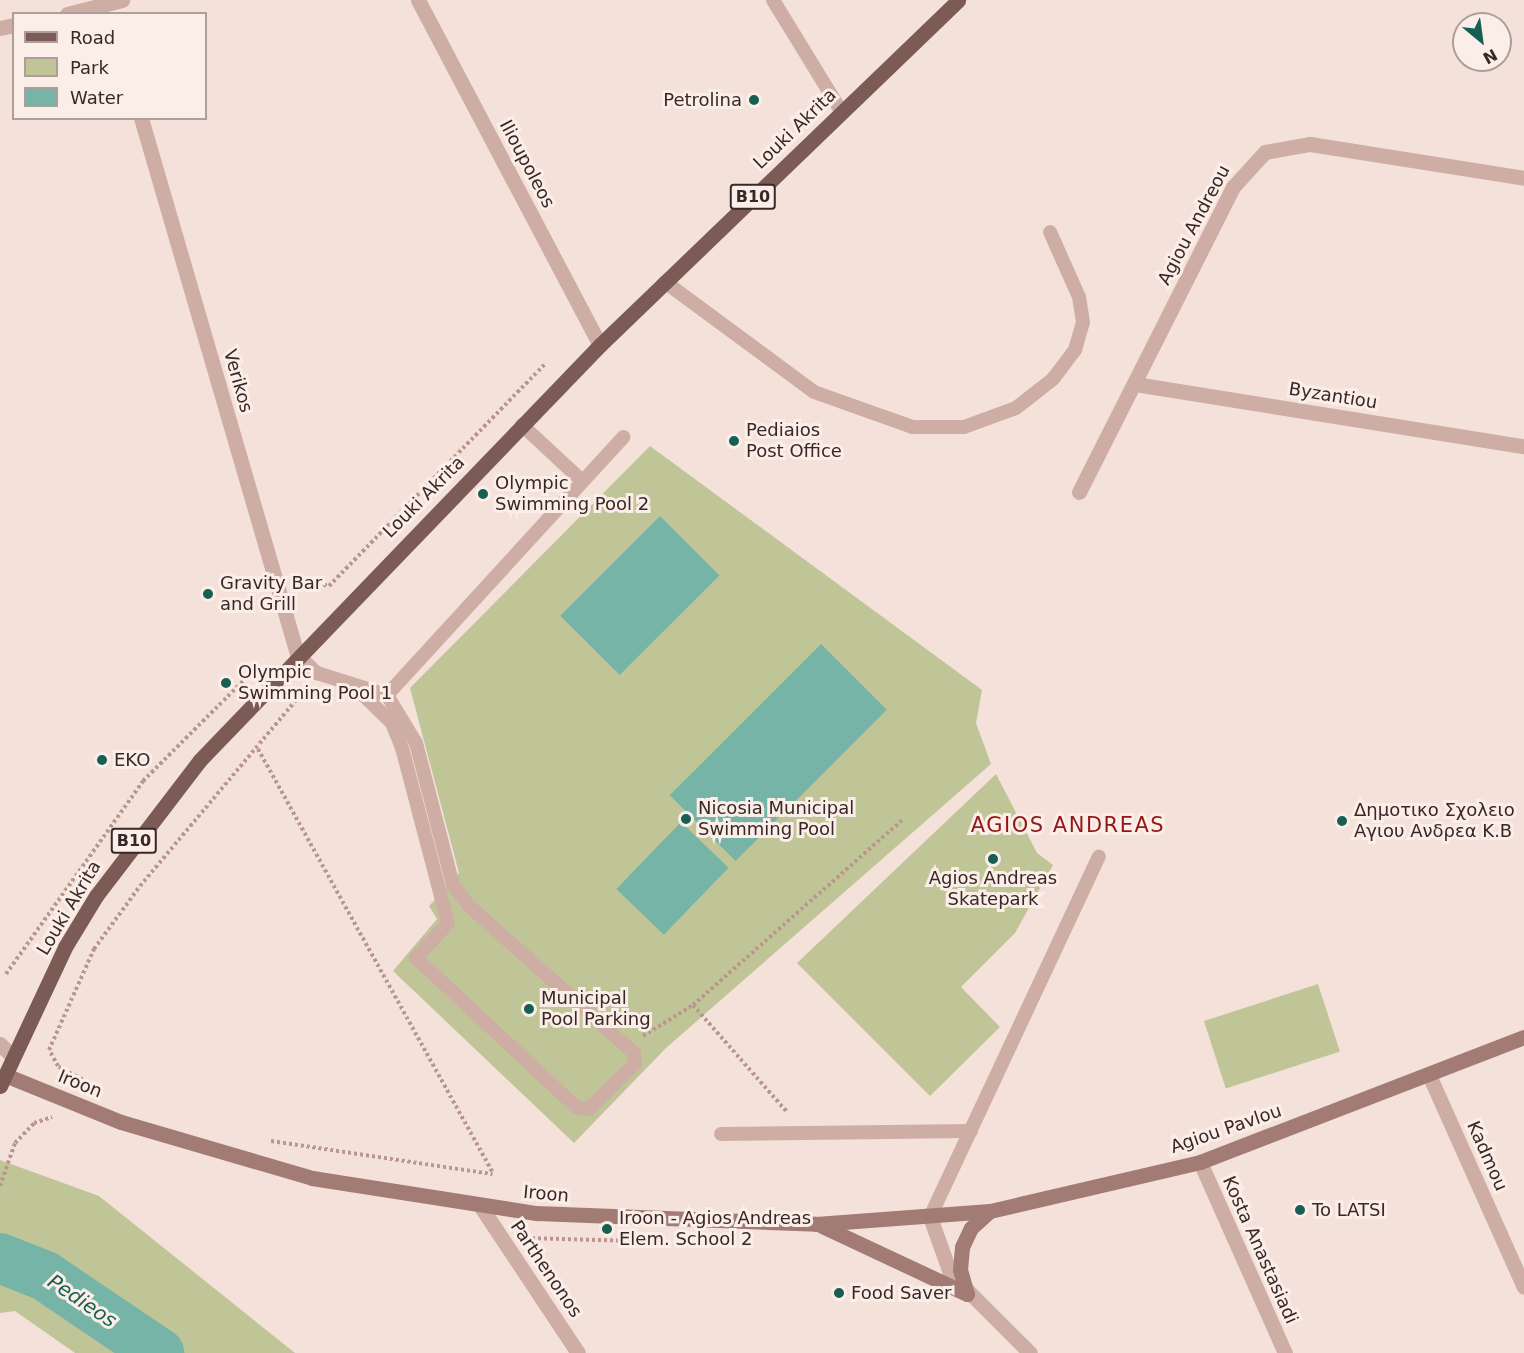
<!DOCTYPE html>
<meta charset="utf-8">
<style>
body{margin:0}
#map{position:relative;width:1524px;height:1353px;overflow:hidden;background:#f4e2da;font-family:"DejaVu Sans",sans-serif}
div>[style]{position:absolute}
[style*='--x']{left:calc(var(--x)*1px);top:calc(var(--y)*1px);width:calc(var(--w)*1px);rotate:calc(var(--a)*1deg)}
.green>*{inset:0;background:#c0c598;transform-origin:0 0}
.water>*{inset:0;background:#76b4a8;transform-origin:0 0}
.river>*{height:50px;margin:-25px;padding:0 25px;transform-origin:25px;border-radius:25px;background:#76b4a8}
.path>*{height:4px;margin-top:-2px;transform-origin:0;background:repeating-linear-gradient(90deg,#ba978e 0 3px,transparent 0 6px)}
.service>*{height:14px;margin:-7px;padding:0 7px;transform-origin:7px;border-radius:7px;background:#ceaea4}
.minor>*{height:15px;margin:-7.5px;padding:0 7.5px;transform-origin:7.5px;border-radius:7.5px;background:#ceaea4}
.tertiary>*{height:15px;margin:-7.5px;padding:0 7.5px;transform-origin:7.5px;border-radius:7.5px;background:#ceaea4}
.secondary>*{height:15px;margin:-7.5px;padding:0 7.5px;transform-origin:7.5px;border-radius:7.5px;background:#a27b75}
.primary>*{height:15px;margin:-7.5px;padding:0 7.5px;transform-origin:7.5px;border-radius:7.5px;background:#7c5a56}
.dots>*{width:16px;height:16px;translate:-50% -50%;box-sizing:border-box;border:3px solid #fbede7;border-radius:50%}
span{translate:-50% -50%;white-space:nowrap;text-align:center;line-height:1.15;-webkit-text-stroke:6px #fbede7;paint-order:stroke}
.shield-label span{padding:2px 4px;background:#fbede7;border:2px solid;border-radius:4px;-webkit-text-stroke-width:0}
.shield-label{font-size:16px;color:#382827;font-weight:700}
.poi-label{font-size:18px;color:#382827}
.right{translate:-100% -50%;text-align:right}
.left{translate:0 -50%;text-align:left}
.street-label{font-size:18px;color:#382827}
.water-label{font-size:20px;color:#185f53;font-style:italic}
.quarter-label{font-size:21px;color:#901817;letter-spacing:1.5px}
.legend{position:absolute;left:12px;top:12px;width:195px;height:108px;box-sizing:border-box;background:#fbede7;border:2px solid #ad9e9a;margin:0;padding:8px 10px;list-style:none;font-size:18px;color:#382827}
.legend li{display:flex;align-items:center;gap:12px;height:30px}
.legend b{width:30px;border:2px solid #ad9e9a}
.north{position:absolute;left:1452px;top:12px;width:60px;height:60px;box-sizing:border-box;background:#fbede7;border:2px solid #ad9e9a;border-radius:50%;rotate:151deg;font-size:16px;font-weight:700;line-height:24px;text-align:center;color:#382827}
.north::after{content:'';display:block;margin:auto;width:21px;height:27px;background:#185f53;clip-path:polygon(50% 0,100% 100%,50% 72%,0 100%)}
</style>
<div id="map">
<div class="green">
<div style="clip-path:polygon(650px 446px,982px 690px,976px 723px,991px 764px,666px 1048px,574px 1143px,393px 971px,437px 919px,429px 906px,459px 873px,410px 688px)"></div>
<div style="clip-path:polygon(996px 774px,1037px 853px,1053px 865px,1015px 933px,961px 987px,1000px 1027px,930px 1096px,797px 963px)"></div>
<div style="left:1318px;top:984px;width:71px;height:120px;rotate:72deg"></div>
<div style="clip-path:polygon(0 1160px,99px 1196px,295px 1353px,75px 1353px,15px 1311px,0 1313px)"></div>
</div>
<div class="water">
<div style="left:660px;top:516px;width:84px;height:141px;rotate:45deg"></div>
<div style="left:821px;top:644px;width:93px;height:214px;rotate:45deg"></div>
<div style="left:681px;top:822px;width:66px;height:93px;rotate:44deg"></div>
</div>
<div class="river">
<div style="--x:0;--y:1258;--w:48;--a:21.8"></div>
<div style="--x:45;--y:1276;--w:138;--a:34"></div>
</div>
<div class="path">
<div style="--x:300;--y:588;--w:9;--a:-49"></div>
<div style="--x:306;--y:581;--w:24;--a:12"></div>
<div style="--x:329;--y:586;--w:311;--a:-45.8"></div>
<div style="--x:258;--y:749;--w:485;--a:61"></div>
<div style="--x:6;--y:974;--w:237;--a:-54.6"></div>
<div style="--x:143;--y:781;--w:147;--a:-45"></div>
<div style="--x:693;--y:1005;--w:144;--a:48.7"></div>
<div style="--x:643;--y:1036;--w:59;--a:-31.8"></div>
<div style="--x:693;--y:1005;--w:279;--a:-41.5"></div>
<div style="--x:93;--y:1085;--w:40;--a:-152"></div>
<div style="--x:58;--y:1066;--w:18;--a:-119"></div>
<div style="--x:49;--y:1050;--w:111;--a:-66"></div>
<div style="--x:94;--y:949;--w:78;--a:-53.9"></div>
<div style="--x:140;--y:886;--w:258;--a:-50"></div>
<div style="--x:271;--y:1141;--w:224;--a:8.5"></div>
<div style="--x:0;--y:1186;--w:46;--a:-70.8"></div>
<div style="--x:15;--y:1143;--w:28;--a:-46"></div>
<div style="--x:34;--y:1123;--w:19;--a:-18"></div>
<div style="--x:526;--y:1238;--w:109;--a:1.6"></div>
</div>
<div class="service">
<div style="--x:773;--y:0;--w:130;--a:58.5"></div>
<div style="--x:665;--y:282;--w:185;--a:36.4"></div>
<div style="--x:814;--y:392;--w:105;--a:19.5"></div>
<div style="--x:913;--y:427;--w:51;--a:0"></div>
<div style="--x:964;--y:427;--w:55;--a:-20.1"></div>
<div style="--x:1016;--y:408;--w:47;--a:-38.1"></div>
<div style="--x:1053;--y:379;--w:36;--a:-53"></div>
<div style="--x:1075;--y:350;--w:29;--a:-74"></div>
<div style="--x:1083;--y:322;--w:25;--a:-99"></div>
<div style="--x:1079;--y:297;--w:71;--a:-114"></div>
<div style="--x:522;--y:425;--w:81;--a:43"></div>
<div style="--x:297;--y:654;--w:28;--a:44"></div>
<div style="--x:317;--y:673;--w:73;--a:17.4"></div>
<div style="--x:387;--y:695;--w:56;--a:58.9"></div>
<div style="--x:416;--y:743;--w:147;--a:75.4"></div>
<div style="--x:453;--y:885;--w:26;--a:53"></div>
<div style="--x:469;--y:906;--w:221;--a:41.7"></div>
<div style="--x:634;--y:1053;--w:11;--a:85"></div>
<div style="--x:635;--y:1064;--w:64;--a:135.6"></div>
<div style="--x:589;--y:1109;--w:13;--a:-171"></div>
<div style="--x:576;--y:1107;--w:219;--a:-137"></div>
<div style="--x:416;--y:958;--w:47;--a:-47.6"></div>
<div style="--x:448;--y:923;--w:181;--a:-104.7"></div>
<div style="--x:402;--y:748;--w:27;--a:-112"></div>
<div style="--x:392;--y:723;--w:50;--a:-135.8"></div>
<div style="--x:387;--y:695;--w:350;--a:-47.5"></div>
<div style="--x:721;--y:1134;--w:250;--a:-0.7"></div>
<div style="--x:930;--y:1217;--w:398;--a:-64.9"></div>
</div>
<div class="minor">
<div style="--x:418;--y:0;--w:390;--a:62.2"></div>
<div style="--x:67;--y:14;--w:57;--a:-14.3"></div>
<div style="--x:0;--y:28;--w:14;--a:-12"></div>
<div style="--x:141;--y:118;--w:558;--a:73.77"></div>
<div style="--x:1135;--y:384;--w:394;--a:9.1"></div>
<div style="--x:1079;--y:492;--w:342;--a:-63.2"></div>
<div style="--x:1233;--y:187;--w:47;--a:-47.6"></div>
<div style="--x:1265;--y:152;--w:46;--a:-10.1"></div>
<div style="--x:1310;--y:144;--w:217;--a:9"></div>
<div style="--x:1429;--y:1075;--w:232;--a:65.9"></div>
<div style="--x:1200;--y:1162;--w:209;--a:66"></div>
<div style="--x:481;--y:1207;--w:175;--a:56.4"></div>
<div style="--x:930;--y:1217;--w:59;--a:70.3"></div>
<div style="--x:950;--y:1273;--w:113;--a:45"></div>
</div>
<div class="tertiary">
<div style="--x:0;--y:1044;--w:18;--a:45"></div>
</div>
<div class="secondary">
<div style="--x:5;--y:1075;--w:125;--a:22.1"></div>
<div style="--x:121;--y:1122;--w:199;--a:16.3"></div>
<div style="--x:312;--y:1178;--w:227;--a:8.9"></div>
<div style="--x:536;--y:1213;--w:280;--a:2.2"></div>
<div style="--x:816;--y:1224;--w:174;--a:-4.3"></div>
<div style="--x:990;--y:1211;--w:216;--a:-13.1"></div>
<div style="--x:1200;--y:1162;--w:347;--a:-21.1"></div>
<div style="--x:822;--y:1226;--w:160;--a:25.1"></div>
<div style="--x:967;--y:1294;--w:25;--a:-106"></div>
<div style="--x:960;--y:1270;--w:23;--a:-85"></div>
<div style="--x:962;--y:1247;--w:21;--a:-65"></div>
<div style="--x:971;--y:1228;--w:25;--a:-42"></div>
</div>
<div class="primary">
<div style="--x:0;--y:1086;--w:153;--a:-64.9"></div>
<div style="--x:65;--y:947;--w:60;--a:-58.7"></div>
<div style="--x:96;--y:896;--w:171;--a:-52.6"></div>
<div style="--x:200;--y:760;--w:576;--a:-46.05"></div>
<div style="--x:600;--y:345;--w:497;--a:-43.9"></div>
</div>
<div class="dots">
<div style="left:754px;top:100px;background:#185f53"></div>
<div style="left:734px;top:441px;background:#185f53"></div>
<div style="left:483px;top:494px;background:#185f53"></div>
<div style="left:208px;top:594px;background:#185f53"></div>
<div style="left:226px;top:683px;background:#185f53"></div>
<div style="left:102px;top:760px;background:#185f53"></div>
<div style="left:686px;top:819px;background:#185f53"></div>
<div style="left:1342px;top:821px;background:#185f53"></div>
<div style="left:993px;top:859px;background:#185f53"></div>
<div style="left:529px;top:1009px;background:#185f53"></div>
<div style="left:1300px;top:1210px;background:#185f53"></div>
<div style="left:607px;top:1229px;background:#185f53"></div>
<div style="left:839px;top:1293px;background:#185f53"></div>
</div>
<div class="shield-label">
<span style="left:753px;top:197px">B10</span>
<span style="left:134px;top:841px">B10</span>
</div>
<div class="poi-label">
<span class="right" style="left:742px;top:100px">Petrolina</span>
<span class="left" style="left:746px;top:441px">Pediaios<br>Post Office</span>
<span class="left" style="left:495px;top:494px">Olympic<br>Swimming Pool 2</span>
<span class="left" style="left:220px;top:594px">Gravity Bar<br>and Grill</span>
<span class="left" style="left:238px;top:683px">Olympic<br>Swimming Pool 1</span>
<span class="left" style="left:114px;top:760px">EKO</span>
<span class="left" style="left:698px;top:819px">Nicosia Municipal<br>Swimming Pool</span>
<span class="left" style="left:1354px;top:821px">Δημοτικο Σχολειο<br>Αγιου Ανδρεα Κ.Β</span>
<span style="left:993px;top:889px">Agios Andreas<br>Skatepark</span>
<span class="left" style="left:541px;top:1009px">Municipal<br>Pool Parking</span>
<span class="left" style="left:1312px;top:1210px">To LATSI</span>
<span class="left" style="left:619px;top:1229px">Iroon - Agios Andreas<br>Elem. School 2</span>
<span class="left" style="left:851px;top:1293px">Food Saver</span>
</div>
<div class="street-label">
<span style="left:795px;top:129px;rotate:-44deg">Louki Akrita</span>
<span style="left:527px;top:164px;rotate:62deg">Ilioupoleos</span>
<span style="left:1194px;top:225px;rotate:-62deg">Agiou Andreou</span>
<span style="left:238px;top:381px;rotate:74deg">Verikos</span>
<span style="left:1333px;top:396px;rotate:9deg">Byzantiou</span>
<span style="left:424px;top:497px;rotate:-45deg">Louki Akrita</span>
<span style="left:69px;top:908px;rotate:-59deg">Louki Akrita</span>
<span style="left:80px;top:1084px;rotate:22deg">Iroon</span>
<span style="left:1226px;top:1129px;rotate:-19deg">Agiou Pavlou</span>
<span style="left:1487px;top:1156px;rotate:66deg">Kadmou</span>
<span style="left:546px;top:1194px;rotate:5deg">Iroon</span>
<span style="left:1260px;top:1250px;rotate:66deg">Kosta Anastasiadi</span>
<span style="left:546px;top:1269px;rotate:56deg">Parthenonos</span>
</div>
<div class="water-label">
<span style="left:82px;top:1301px;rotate:34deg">Pedieos</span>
</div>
<div class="quarter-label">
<span style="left:1068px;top:825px">AGIOS ANDREAS</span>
</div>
<ul class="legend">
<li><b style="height:8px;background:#7c5a56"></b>Road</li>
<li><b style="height:16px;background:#c0c598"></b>Park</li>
<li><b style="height:16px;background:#76b4a8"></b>Water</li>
</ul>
<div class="north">N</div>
</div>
